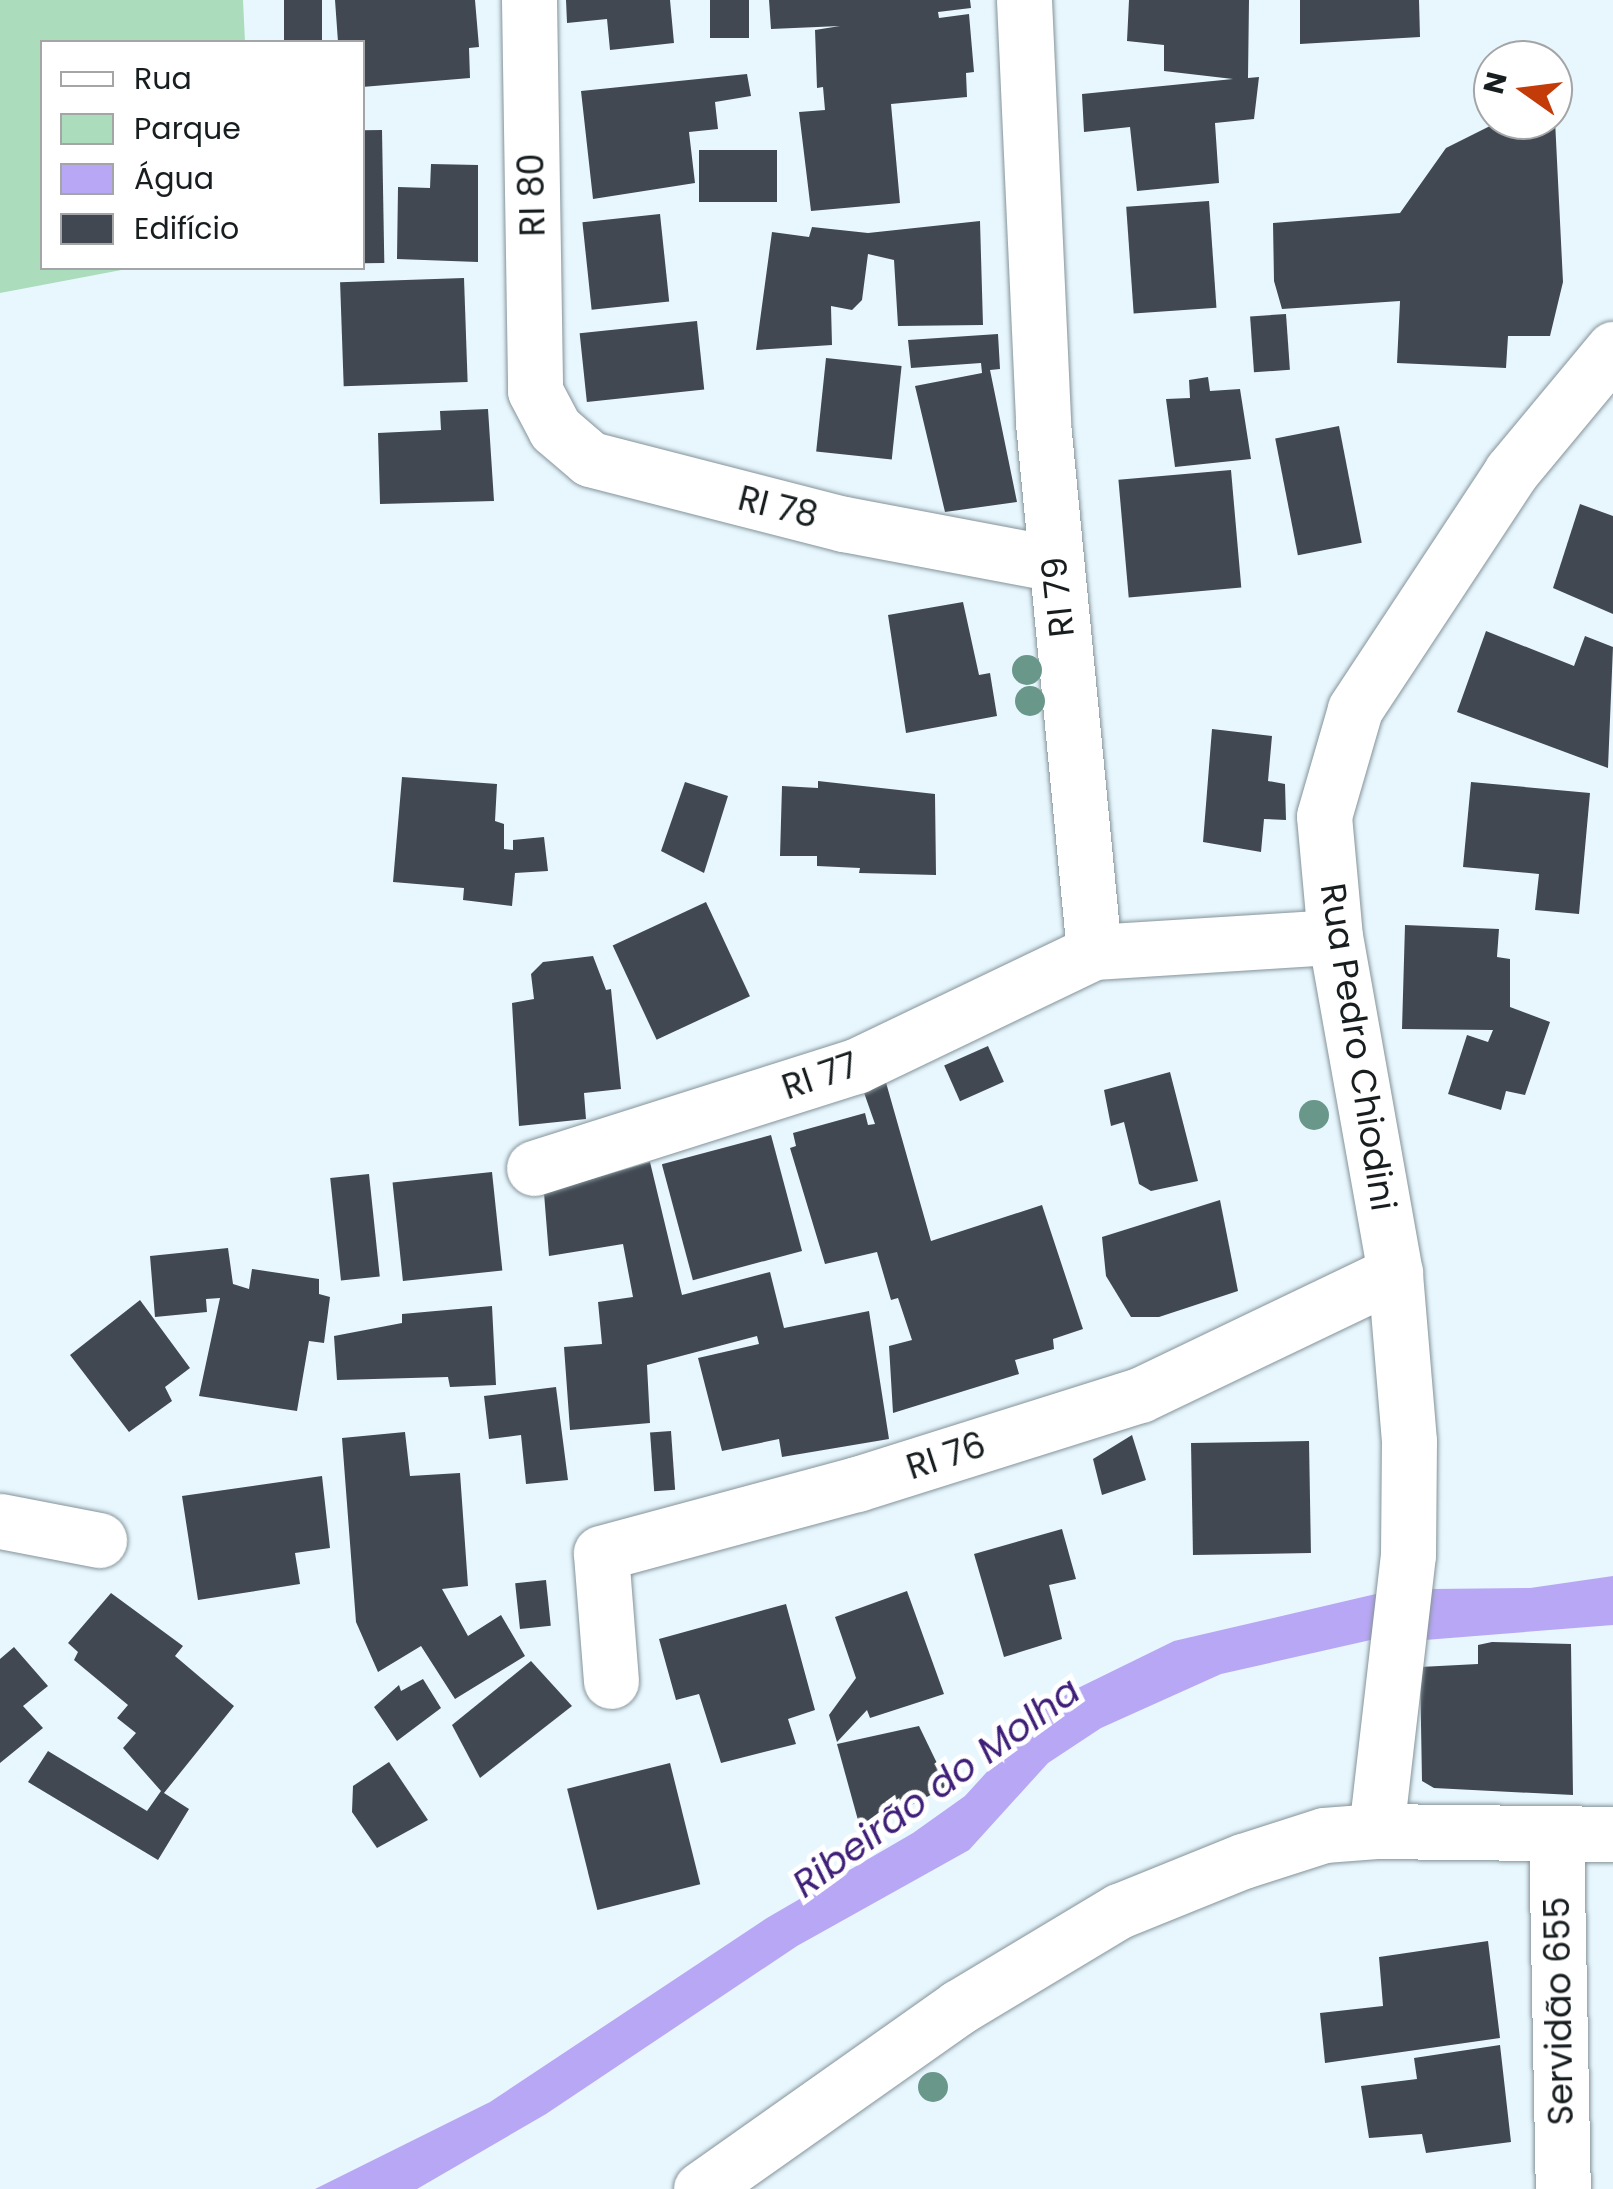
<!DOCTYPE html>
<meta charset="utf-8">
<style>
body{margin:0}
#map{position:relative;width:1613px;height:2189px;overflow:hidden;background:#e8f7fe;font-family:Poppins,sans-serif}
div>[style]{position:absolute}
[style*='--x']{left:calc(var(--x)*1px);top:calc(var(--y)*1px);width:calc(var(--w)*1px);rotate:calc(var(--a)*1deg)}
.green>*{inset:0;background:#abdcbc}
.water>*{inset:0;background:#b8a7f5}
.building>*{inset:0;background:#414852;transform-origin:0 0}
.roads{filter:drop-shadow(0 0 2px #849399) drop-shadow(0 0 2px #849399)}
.minor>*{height:55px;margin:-27.5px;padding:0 27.5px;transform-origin:27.5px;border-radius:27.5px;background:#fff}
.trees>*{width:30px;height:30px;margin:-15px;border-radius:50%;background:#699789}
span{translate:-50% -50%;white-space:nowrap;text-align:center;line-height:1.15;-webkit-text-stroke:10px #fff;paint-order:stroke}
.street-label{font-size:35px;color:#181e20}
.water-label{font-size:38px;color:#3f1f78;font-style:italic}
.legend{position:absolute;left:40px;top:40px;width:325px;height:230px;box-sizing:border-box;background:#fff;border:2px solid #a3a5a6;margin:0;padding:12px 18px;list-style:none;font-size:30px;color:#181e20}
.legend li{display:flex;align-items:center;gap:20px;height:50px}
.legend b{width:50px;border:2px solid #a3a5a6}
.north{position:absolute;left:1473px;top:40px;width:100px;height:100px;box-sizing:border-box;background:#fff;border:2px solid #a3a5a6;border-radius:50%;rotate:284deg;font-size:28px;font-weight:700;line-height:40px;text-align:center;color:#181e20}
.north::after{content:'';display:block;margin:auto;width:35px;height:45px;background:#c33b09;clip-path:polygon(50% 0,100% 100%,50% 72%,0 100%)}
</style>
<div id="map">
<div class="green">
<div style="clip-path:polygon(0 0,243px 0,245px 42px,42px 42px,42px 268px,132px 268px,0 293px)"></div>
</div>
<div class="water">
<div style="clip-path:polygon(1613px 1576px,1613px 1625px,1425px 1640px,1432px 1589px,1530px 1588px)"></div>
<div style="clip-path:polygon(1380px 1593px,1375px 1639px,1221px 1674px,1101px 1728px,1048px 1763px,969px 1850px,797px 1946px,546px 2114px,417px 2189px,315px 2189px,490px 2102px,767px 1918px,913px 1833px,965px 1796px,1046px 1707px,1076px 1689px,1174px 1641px)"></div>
</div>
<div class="building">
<div style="left:284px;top:0;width:38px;height:42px"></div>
<div style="clip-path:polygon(335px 0,475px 0,479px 47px,469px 48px,470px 78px,362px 87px,362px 42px,338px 42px)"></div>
<div style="clip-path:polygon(566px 0,670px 0,674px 43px,610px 50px,607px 19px,567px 23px)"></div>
<div style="left:710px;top:0;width:39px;height:38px"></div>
<div style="clip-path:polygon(769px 0,970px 0,971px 8px,938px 12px,939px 18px,969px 14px,974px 72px,966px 73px,967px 97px,891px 104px,900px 203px,811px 211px,799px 112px,825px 110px,823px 87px,817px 88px,815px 30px,840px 26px,771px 29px)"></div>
<div style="clip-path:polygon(1129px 0,1249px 0,1248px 78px,1259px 77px,1254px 119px,1215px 123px,1219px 183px,1137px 191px,1130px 127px,1084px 132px,1082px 94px,1233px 79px,1164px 71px,1164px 45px,1127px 41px)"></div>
<div style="clip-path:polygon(1300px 0,1419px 0,1420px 37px,1300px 44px)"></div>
<div style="clip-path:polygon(747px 74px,751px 96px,715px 102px,718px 129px,689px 132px,695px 183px,593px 199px,581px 91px)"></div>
<div style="clip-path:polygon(1502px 120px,1555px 120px,1563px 282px,1550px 336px,1508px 336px,1506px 368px,1397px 363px,1400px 301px,1282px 309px,1274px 281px,1273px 223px,1400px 213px,1446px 148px)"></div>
<div style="left:382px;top:130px;width:133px;height:20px;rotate:89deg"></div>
<div style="left:777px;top:150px;width:52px;height:78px;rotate:90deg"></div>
<div style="clip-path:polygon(431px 164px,478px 165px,478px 262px,397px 259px,398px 187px,430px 188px)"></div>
<div style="left:1209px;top:201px;width:107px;height:83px;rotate:86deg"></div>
<div style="left:660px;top:214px;width:88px;height:78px;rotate:84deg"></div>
<div style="clip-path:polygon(980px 221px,983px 325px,898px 326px,894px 260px,868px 254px,862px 300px,852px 310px,831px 306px,832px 345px,756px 350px,772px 232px,809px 237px,812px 227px,868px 233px)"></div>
<div style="left:464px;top:278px;width:104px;height:124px;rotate:88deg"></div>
<div style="left:1286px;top:314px;width:56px;height:36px;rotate:86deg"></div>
<div style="left:697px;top:321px;width:69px;height:118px;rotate:84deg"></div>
<div style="clip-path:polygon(998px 334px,1000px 369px,990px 370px,1017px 502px,945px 512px,915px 386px,982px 373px,981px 363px,911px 368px,908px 340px)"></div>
<div style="left:826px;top:358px;width:76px;height:94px;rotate:6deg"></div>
<div style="clip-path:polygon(1208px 377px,1210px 391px,1240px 389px,1251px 459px,1175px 467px,1166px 399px,1190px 398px,1189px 380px)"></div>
<div style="clip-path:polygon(488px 409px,494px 501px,380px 504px,378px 433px,441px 430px,440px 411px)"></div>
<div style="left:1339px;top:426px;width:119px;height:65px;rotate:79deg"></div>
<div style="left:1231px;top:470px;width:118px;height:113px;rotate:85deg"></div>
<div style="clip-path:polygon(1580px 504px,1613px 516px,1613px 614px,1553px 588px)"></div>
<div style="clip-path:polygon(963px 602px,979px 675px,990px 673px,997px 716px,906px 733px,888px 615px)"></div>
<div style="clip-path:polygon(1486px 631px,1574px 666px,1585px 636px,1613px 647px,1608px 768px,1457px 712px)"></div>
<div style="clip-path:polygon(1212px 729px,1272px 736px,1268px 781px,1285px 784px,1286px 820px,1264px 819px,1261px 852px,1203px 842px)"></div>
<div style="clip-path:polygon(402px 777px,497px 784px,495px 821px,504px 824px,504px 849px,513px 850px,513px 840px,544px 837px,548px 871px,515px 873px,512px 906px,463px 900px,464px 888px,393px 882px)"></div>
<div style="clip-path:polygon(818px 781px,935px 794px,936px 875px,859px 873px,860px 868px,817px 866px,817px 856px,780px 856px,782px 786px,818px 788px)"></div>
<div style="clip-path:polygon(685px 782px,728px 796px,704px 873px,661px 851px)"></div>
<div style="clip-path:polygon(1471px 782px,1590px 793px,1579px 914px,1535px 910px,1539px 874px,1463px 867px)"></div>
<div style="left:706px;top:902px;width:104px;height:103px;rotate:65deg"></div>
<div style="clip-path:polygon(1405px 925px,1499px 929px,1497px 957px,1510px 959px,1510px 1007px,1550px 1022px,1525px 1095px,1506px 1091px,1501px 1110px,1448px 1094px,1467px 1035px,1488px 1042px,1493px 1030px,1402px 1029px)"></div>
<div style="clip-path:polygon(593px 956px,606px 990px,611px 989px,621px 1089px,584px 1093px,586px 1119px,519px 1126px,512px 1003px,534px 999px,531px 974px,543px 962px)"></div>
<div style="left:988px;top:1046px;width:39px;height:48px;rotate:66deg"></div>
<div style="clip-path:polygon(1170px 1072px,1198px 1181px,1151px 1191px,1139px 1184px,1124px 1122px,1111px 1126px,1104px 1090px)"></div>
<div style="clip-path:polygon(885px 1079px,931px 1241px,1042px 1205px,1083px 1329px,1053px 1339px,1054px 1349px,1015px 1360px,1019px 1374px,893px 1413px,889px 1346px,912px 1340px,898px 1298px,891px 1300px,877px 1252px,825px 1264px,790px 1148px,796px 1146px,793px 1133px,865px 1113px,868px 1125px,875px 1124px,862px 1087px)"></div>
<div style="left:771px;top:1135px;width:120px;height:113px;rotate:75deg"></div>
<div style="clip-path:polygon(650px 1162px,682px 1295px,770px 1272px,784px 1328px,869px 1311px,889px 1439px,782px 1457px,779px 1439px,722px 1451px,698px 1358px,759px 1344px,757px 1336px,647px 1365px,650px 1423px,570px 1430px,564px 1347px,602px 1344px,598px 1302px,633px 1297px,623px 1244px,549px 1256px,544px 1193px)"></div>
<div style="left:492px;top:1172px;width:99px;height:100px;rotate:84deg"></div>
<div style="left:369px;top:1174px;width:103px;height:39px;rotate:84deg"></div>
<div style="clip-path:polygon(1220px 1200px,1238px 1291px,1159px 1317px,1131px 1317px,1106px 1276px,1102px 1237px)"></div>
<div style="clip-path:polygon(228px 1248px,233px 1284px,249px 1289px,252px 1269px,319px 1279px,319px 1294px,330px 1297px,324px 1343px,309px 1341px,297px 1411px,199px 1396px,220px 1298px,206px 1299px,207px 1312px,155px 1317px,150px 1256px)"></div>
<div style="clip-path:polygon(140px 1300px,190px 1368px,165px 1387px,172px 1401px,129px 1432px,70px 1355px)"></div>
<div style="clip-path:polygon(492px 1306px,496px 1385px,450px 1387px,448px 1377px,337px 1380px,334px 1336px,402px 1323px,402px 1314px)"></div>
<div style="clip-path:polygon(556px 1387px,568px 1480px,526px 1484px,521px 1435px,489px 1439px,484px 1396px)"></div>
<div style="left:671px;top:1431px;width:59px;height:21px;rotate:86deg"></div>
<div style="clip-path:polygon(405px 1432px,410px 1476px,460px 1473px,468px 1586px,442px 1589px,468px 1636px,501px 1615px,525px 1656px,455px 1699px,421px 1646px,378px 1672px,356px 1622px,342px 1438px)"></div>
<div style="clip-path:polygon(1132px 1435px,1146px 1480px,1102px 1495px,1093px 1459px)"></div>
<div style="left:1309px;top:1441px;width:112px;height:118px;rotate:89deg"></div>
<div style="clip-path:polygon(322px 1476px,330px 1548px,295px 1553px,300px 1584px,198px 1600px,182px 1496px)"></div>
<div style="clip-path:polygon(1062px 1529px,1076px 1579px,1049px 1585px,1062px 1639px,1004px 1657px,974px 1554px)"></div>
<div style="left:546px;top:1580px;width:46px;height:31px;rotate:84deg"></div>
<div style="clip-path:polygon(907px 1591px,944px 1694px,870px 1718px,867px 1710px,837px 1742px,829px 1715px,856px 1678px,835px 1617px)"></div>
<div style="clip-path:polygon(111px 1593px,183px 1646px,175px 1656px,234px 1706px,164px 1793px,189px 1809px,158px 1860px,28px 1782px,48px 1751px,147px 1811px,161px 1791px,123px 1748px,136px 1733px,117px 1718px,128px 1705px,74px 1660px,78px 1652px,68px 1643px)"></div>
<div style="clip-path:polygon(786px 1604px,815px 1710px,788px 1719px,796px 1744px,721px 1763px,699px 1694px,676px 1700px,659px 1639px)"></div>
<div style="clip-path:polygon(1492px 1642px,1571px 1644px,1573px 1795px,1434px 1788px,1422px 1781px,1420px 1667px,1478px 1664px,1478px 1645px)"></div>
<div style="clip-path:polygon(14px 1647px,48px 1686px,23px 1706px,43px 1728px,0 1763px,0 1659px)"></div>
<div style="clip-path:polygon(531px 1661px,572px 1706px,480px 1778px,452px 1725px)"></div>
<div style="clip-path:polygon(423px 1679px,441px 1708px,397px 1741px,374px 1707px,399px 1685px,401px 1691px)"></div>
<div style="clip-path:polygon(919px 1726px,948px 1786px,861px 1831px,837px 1744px)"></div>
<div style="clip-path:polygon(389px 1762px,428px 1820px,377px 1848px,352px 1812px,353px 1786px)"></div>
<div style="left:670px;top:1763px;width:125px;height:106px;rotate:76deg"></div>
<div style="clip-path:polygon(1488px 1941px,1500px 2038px,1325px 2063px,1320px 2013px,1383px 2006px,1379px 1957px)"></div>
<div style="clip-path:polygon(1500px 2045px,1511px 2142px,1426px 2153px,1422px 2134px,1369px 2138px,1361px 2086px,1417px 2079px,1414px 2058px)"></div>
</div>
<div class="roads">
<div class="minor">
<div style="--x:529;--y:0;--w:391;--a:89.1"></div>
<div style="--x:535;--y:391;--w:43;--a:62.2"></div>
<div style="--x:555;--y:429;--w:46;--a:40.6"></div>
<div style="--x:590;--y:459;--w:262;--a:14.4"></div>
<div style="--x:844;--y:524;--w:215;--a:10.7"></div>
<div style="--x:1024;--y:0;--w:423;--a:87.4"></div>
<div style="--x:1043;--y:423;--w:531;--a:84.49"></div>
<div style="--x:1094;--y:952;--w:241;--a:-3.6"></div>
<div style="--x:534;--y:1168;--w:338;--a:-17.6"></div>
<div style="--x:856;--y:1066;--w:264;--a:-25.6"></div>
<div style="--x:0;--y:1521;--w:101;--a:10.9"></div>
<div style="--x:611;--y:1681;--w:128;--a:-94.5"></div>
<div style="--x:601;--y:1553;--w:265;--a:-15.1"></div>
<div style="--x:857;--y:1484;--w:297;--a:-17.5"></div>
<div style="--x:1140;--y:1395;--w:283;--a:-25.6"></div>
<div style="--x:1376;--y:1831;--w:278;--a:-83.4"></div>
<div style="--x:1408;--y:1555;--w:114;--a:-89.5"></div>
<div style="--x:1409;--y:1441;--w:169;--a:-94.8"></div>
<div style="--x:1395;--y:1273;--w:341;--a:-100.1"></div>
<div style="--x:1335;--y:937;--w:121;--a:-95.2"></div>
<div style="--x:1324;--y:816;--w:111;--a:-73.8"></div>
<div style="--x:1355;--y:709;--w:284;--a:-56.6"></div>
<div style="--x:1511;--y:472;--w:160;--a:-50.3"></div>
<div style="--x:1556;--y:1834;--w:355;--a:88.9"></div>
<div style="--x:701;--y:2189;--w:316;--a:-35.2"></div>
<div style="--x:959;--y:2007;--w:187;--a:-31"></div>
<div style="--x:1119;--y:1911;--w:134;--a:-22"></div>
<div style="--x:1243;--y:1861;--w:85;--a:-17.8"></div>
<div style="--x:1324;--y:1835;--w:52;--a:-4.4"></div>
<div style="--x:1376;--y:1831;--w:237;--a:0.7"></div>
</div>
</div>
<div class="trees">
<div style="left:1027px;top:670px"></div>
<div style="left:1030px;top:701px"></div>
<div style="left:1314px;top:1115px"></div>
<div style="left:933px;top:2087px"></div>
</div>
<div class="street-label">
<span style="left:532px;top:195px;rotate:-91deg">RI 80</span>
<span style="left:778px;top:507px;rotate:14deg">RI 78</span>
<span style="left:1058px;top:597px;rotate:-96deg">RI 79</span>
<span style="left:1358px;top:1047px;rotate:81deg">Rua Pedro Chiodini</span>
<span style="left:820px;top:1076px;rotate:-19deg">RI 77</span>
<span style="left:946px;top:1456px;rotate:-18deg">RI 76</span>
<span style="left:1559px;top:2011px;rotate:-91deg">Servidão 655</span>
</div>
<div class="water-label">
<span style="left:936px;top:1787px;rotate:-36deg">Ribeirão do Molha</span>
</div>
<ul class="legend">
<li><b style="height:12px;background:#fff"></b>Rua</li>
<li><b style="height:28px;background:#abdcbc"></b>Parque</li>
<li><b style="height:28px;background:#b8a7f5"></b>Água</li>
<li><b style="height:28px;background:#414852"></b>Edifício</li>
</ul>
<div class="north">N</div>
</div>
